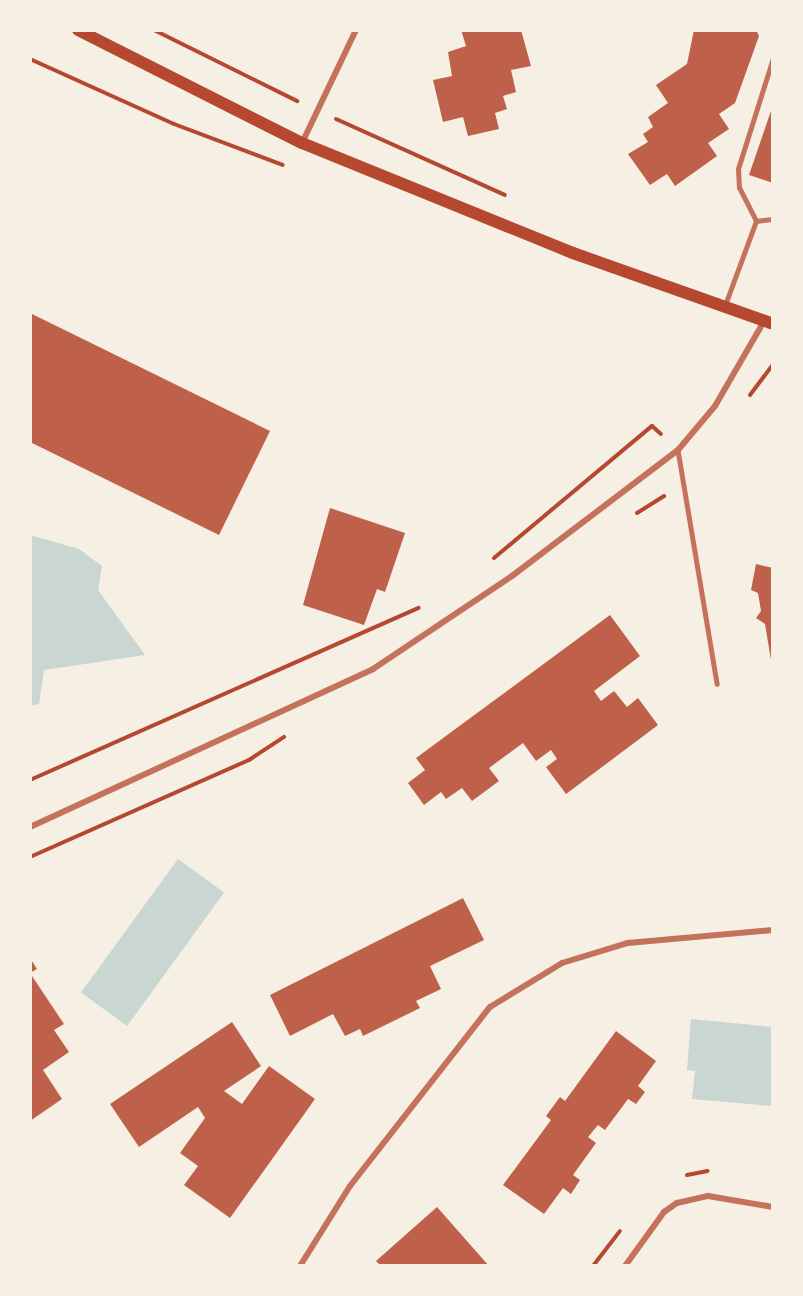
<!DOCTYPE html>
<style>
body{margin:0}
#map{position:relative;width:803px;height:1296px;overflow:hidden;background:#f6efe4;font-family:"Roboto Condensed",sans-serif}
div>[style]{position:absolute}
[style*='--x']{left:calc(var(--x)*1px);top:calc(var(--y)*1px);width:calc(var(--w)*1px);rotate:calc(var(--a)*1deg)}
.water>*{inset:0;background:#c9d6d2;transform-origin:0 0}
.building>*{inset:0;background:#bf614a}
.path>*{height:4px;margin:-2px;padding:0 2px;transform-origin:2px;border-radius:2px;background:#b5482f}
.service>*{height:4.5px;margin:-2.25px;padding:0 2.25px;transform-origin:2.25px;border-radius:2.25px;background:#c5725c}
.minor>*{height:6px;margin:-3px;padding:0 3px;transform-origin:3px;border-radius:3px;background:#c5725c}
.secondary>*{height:12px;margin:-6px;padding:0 6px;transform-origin:6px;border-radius:6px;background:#b5482f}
span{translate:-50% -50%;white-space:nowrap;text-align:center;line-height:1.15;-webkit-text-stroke:6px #f6efe4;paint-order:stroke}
.frame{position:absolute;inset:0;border:32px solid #f6efe4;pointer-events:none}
</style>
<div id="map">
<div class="water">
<div style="clip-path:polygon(30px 535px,79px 549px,102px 566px,98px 590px,145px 655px,44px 670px,39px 704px,30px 706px)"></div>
<div style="left:178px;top:859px;width:57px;height:165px;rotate:36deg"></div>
<div style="clip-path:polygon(691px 1019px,773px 1027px,773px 1106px,692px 1099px,695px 1071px,687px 1070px)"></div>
</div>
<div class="building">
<div style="clip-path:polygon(461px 30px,521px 30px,531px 66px,511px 70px,516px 92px,503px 96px,507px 109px,495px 113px,499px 129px,468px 136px,463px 117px,443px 122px,433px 80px,452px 76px,448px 52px,466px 46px)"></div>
<div style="clip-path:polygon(694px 30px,756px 30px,759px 36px,735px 103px,719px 114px,729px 129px,708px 143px,717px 156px,675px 186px,667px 174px,650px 185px,628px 154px,648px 142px,643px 134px,653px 127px,648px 117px,668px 103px,656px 85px,687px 64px)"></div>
<div style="clip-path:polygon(773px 105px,773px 183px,749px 175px)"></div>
<div style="clip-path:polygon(30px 313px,270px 431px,219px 535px,30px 442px)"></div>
<div style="clip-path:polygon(330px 508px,405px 533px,385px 592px,377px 589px,364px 625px,303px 605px)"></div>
<div style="clip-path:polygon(756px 564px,773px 568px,773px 672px,765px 624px,756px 618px,761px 611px,758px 593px,751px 590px)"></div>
<div style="clip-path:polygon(610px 615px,640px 656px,594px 691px,601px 701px,614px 691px,627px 707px,638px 698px,658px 725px,566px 794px,546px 767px,557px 759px,551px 750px,536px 761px,523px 743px,489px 768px,499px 781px,472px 801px,462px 788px,446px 799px,441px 792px,424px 805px,408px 783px,425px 770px,416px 758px)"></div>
<div style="clip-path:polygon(463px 898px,484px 940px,430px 966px,441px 989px,416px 1001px,420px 1008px,363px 1036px,360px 1029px,345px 1036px,333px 1014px,290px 1036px,270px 995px)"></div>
<div style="clip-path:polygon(30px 958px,37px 969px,30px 973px,64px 1024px,54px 1030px,69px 1052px,43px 1070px,62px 1099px,30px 1121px)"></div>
<div style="clip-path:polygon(232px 1022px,261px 1066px,224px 1091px,242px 1104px,269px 1066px,315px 1099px,230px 1218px,184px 1185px,198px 1166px,180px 1153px,205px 1118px,198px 1107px,139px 1147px,110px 1104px)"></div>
<div style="clip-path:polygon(616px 1031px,656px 1061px,638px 1086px,645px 1092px,636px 1104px,628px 1099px,605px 1130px,598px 1125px,588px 1137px,596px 1143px,573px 1175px,580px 1180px,571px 1194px,563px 1188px,544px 1214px,503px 1185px,551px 1120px,546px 1116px,560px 1097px,565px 1101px)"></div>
<div style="clip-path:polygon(437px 1207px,489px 1266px,381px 1266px,376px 1261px)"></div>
</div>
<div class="path">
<div style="--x:154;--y:30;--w:160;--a:26.4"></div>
<div style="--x:30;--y:59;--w:158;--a:24.3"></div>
<div style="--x:174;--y:124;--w:116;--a:20.6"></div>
<div style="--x:336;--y:119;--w:185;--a:24.2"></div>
<div style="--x:750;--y:395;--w:38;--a:-53"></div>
<div style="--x:637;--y:513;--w:32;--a:-32"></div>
<div style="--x:494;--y:558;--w:206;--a:-39.9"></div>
<div style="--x:652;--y:426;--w:12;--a:42"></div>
<div style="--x:30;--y:780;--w:425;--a:-23.9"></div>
<div style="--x:30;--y:857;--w:240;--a:-23.9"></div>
<div style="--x:249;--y:760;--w:42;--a:-33.3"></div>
<div style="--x:687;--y:1175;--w:21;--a:-11"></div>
<div style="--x:593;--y:1266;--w:44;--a:-52.4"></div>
</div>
<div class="service">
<div style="--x:756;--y:221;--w:17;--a:-7"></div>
<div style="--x:725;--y:305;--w:90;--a:-69.7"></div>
<div style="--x:756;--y:221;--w:37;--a:-117"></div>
<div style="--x:739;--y:188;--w:19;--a:-93"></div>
<div style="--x:738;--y:169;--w:116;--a:-72.5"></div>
<div style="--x:678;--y:450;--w:237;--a:80.5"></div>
</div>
<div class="minor">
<div style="--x:302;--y:143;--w:125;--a:-64.5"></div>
<div style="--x:30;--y:827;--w:378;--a:-24.7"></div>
<div style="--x:373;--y:669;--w:167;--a:-33.8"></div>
<div style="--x:512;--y:576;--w:208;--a:-37.2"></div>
<div style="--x:678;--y:450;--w:57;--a:-49.9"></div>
<div style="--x:715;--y:406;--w:98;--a:-60"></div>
<div style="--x:300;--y:1266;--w:94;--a:-58"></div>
<div style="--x:350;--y:1186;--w:227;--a:-52"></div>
<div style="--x:490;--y:1007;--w:84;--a:-31.4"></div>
<div style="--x:562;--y:963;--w:69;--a:-16.9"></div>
<div style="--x:628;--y:943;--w:146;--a:-5.1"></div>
<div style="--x:625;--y:1266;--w:67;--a:-54.2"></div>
<div style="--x:664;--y:1212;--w:16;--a:-35"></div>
<div style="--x:677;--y:1203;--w:32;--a:-13"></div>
<div style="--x:708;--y:1196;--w:66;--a:9.6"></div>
</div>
<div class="secondary">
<div style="--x:78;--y:30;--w:251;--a:26.8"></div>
<div style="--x:302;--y:143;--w:292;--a:22.1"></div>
<div style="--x:573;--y:253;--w:212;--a:19.5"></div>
</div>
<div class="frame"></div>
</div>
